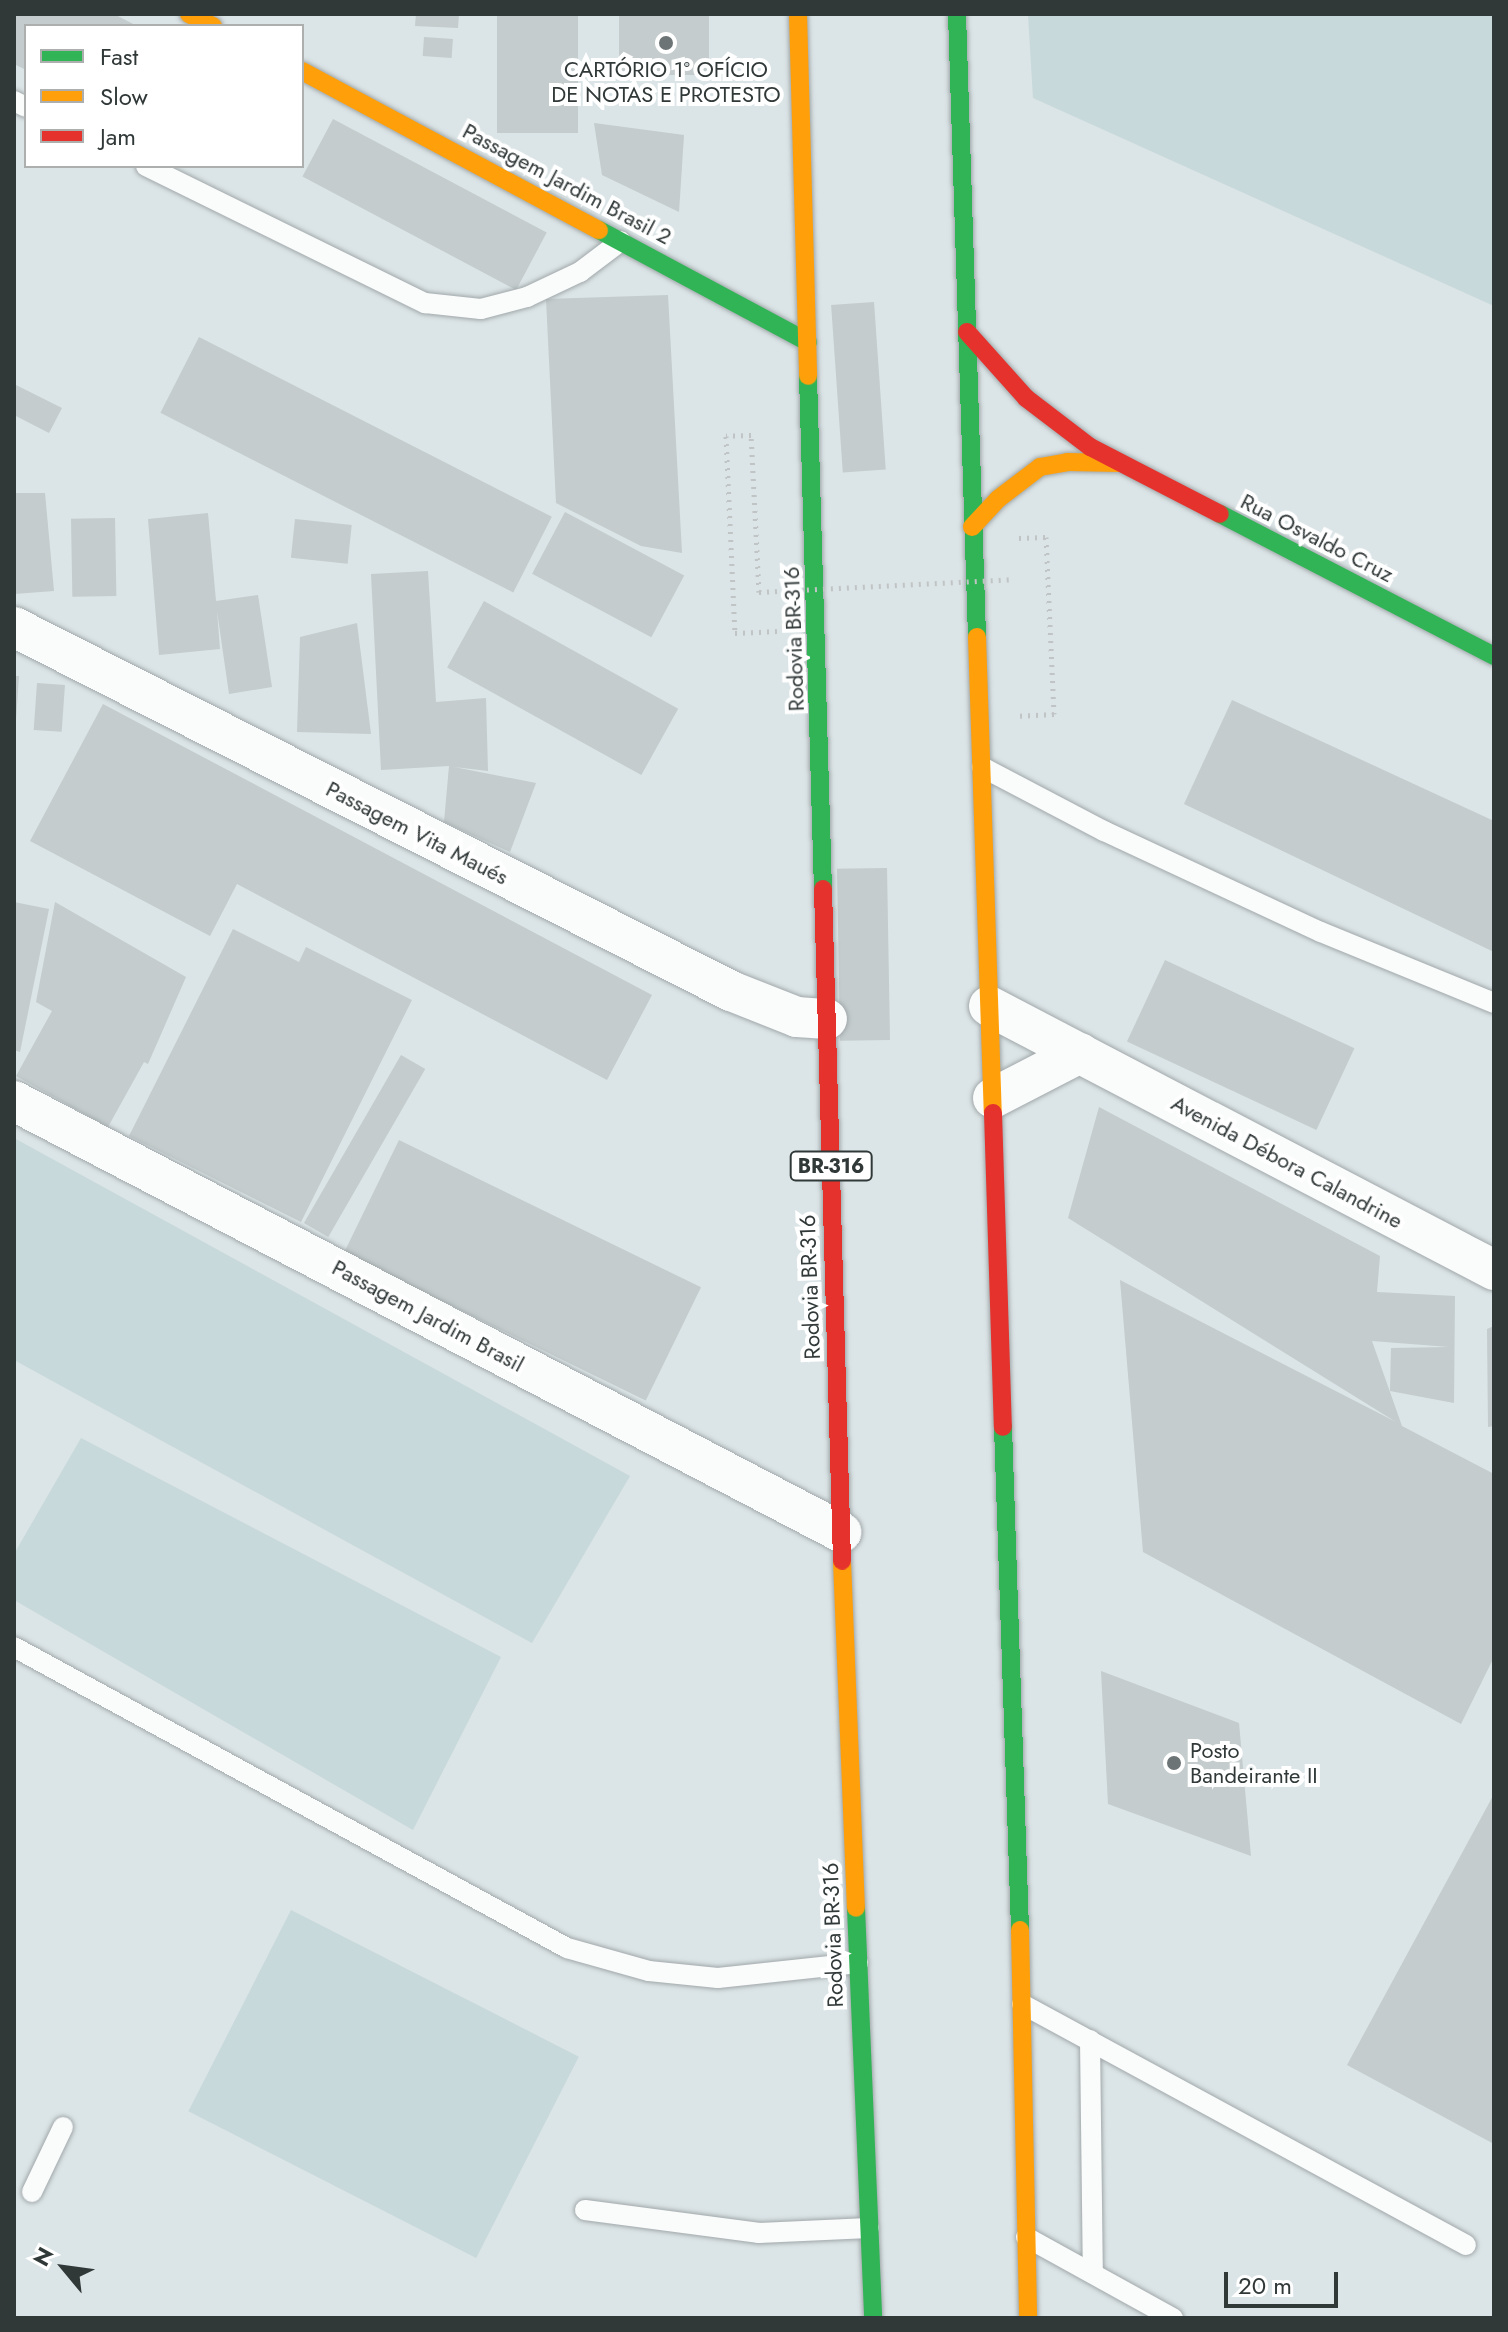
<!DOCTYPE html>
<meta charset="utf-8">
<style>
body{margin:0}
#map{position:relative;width:1508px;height:2332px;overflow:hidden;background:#dbe4e6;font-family:Jost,sans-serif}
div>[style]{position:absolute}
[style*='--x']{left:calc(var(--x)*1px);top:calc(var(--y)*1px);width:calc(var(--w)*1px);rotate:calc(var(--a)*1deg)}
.built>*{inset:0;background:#c7d9db;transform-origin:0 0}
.building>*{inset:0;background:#c4cccd;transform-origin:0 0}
.path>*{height:5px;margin-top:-2.5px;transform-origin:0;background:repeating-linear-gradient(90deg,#c1c4c4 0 2px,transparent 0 8px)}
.roads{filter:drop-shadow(0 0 2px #a1a8aa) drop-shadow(0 0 2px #a1a8aa)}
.lane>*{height:20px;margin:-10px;padding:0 10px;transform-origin:10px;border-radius:10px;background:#fafbfb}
.street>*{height:40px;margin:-20px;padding:0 20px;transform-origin:20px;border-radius:20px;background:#fafbfb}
.fast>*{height:18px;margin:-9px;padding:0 9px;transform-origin:9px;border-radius:9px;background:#30b455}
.slow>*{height:18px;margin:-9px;padding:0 9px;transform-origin:9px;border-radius:9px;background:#ff9f0a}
.jam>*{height:18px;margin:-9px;padding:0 9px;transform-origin:9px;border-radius:9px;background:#e5322d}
.path-bridge>*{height:5px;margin-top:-2.5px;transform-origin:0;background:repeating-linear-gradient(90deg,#c1c4c4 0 2px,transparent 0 8px)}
.dots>*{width:22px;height:22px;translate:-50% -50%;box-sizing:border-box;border:4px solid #fff;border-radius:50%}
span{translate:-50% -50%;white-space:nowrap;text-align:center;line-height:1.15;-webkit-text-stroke:8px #fff;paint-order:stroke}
.shield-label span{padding:2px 6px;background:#fff;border:2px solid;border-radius:6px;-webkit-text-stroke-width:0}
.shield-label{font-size:20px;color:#313838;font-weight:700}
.poi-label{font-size:22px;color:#313838}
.left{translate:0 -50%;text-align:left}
.street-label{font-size:22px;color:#313838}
.frame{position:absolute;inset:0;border:16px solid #313838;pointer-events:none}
.legend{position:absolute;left:24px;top:24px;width:280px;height:144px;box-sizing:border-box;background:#fff;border:2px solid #adafaf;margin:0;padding:10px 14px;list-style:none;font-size:24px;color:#313838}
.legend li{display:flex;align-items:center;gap:16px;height:40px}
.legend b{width:40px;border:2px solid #adafaf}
.north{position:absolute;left:24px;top:2228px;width:80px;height:80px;-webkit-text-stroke:6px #fff;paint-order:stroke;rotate:299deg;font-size:22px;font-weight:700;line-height:32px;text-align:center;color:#313838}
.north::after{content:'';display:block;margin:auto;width:28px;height:36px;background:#313838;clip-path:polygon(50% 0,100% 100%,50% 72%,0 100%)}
.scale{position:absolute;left:1224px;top:2272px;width:114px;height:36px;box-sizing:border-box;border:4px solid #313838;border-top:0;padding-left:10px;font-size:24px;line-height:28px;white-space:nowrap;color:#313838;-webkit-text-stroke:6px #fff;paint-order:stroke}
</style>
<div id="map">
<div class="built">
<div style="clip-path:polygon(1028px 14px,1494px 14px,1494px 306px,1033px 98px)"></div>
<div style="clip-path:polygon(14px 1138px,630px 1476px,532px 1643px,14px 1360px)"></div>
<div style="clip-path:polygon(81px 1438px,501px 1657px,413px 1830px,14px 1600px,14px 1554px)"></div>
<div style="left:291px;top:1910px;width:323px;height:226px;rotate:27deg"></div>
</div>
<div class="building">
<div style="clip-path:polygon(14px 14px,114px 14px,137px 26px,26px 26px,26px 70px,14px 64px)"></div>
<div style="clip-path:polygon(416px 14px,459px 14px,458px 28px,415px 26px)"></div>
<div style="left:497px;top:14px;width:81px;height:119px"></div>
<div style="left:619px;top:14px;width:90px;height:61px"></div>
<div style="left:424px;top:37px;width:29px;height:19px;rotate:4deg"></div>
<div style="left:333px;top:119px;width:242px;height:65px;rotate:28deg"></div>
<div style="clip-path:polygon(594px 123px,684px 135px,679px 212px,602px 175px)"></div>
<div style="clip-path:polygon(668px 295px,682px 553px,641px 546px,556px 503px,546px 299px)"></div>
<div style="left:874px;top:302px;width:168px;height:43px;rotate:86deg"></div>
<div style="left:199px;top:337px;width:396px;height:85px;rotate:27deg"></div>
<div style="clip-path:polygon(14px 384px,62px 408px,49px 433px,14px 415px)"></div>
<div style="clip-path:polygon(14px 493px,45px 493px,54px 591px,14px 594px)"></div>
<div style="left:565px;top:512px;width:135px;height:70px;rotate:28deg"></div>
<div style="clip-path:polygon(208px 513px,216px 601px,258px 595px,272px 687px,229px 694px,217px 611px,220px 649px,159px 655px,148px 519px)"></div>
<div style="left:115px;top:518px;width:78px;height:44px;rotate:89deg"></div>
<div style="left:295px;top:519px;width:57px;height:39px;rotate:6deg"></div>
<div style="clip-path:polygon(428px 571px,436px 702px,486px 698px,488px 771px,454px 767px,536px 783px,510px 852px,444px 822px,449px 766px,381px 770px,371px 574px)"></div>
<div style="left:484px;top:601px;width:222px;height:76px;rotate:29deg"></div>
<div style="clip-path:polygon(357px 623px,371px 734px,297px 732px,300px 637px)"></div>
<div style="clip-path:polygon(14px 676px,19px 676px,16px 720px,14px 720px)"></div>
<div style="left:37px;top:683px;width:28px;height:47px;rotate:4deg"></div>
<div style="clip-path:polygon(1232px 700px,1494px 821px,1494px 952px,1184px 804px)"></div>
<div style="clip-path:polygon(103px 704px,652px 995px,607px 1080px,237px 884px,210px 936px,30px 841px)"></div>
<div style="left:887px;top:868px;width:172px;height:50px;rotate:89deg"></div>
<div style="clip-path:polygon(14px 902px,49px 909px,20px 1052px,14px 1050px)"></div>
<div style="clip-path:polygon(55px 902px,186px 977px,148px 1064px,144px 1062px,108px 1127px,16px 1076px,52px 1011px,36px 1002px)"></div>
<div style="clip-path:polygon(233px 929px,299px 962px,306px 947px,412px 1000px,301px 1222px,129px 1136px)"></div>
<div style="left:1165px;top:960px;width:209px;height:90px;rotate:25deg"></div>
<div style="left:401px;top:1055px;width:28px;height:194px;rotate:30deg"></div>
<div style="clip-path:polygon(1099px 1107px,1380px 1256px,1377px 1292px,1455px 1296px,1454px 1403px,1390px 1391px,1391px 1348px,1449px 1347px,1372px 1341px,1402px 1426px,1494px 1474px,1494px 1657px,1461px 1724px,1143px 1552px,1120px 1280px,1396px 1422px,1068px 1218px)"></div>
<div style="left:399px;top:1140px;width:336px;height:126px;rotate:26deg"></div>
<div style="clip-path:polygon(1494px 1326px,1494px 1426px,1488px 1427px,1487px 1329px)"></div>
<div style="clip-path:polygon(1101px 1671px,1239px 1723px,1251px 1856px,1108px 1804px)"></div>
<div style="clip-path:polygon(1494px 1794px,1494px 2144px,1347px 2065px)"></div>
</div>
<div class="path">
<div style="--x:1019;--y:538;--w:27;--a:-2"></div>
<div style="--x:1046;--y:537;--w:177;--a:87.4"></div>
<div style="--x:1054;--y:714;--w:34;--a:177"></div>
<div style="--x:759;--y:592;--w:157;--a:-92.9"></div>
<div style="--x:751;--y:435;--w:25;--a:178"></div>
<div style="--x:726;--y:436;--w:197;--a:87.4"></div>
<div style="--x:735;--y:633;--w:42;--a:-2.7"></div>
</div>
<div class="roads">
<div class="lane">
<div style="--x:14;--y:101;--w:13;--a:27"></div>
<div style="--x:146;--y:166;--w:311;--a:26.2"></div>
<div style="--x:425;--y:303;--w:56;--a:6.1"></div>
<div style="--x:481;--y:309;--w:48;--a:-14.6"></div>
<div style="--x:527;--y:297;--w:59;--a:-25.3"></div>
<div style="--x:580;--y:272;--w:51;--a:-37.1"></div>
<div style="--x:982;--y:767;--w:138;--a:27.7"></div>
<div style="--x:1104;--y:831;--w:239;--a:25"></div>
<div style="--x:1321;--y:932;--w:187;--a:22.3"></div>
<div style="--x:14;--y:1647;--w:630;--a:28.56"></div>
<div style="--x:567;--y:1948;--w:85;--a:15.7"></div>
<div style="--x:649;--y:1971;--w:69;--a:5.8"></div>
<div style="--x:718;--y:1978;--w:141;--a:-6.1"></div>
<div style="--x:1022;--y:2004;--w:505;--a:28.49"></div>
<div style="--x:1090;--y:2040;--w:233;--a:89.3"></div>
<div style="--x:32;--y:2192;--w:72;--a:-64.5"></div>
<div style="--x:585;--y:2210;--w:176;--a:7.5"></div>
<div style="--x:759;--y:2233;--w:110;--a:-2.6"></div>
<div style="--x:1026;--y:2237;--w:168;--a:28.9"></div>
</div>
<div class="street">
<div style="--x:14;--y:627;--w:804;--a:26.92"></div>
<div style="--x:731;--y:991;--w:71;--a:21.5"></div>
<div style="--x:797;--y:1017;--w:30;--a:4"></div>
<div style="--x:989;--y:1006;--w:570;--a:27.6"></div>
<div style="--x:993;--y:1098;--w:98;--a:-27.3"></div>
<div style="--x:14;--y:1101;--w:933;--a:27.53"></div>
</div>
<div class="fast">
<div style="--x:957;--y:14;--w:623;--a:88.16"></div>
<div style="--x:599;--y:230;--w:237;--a:28.2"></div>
<div style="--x:808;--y:376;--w:513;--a:88.33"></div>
<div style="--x:1220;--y:514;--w:309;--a:27.4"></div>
<div style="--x:1003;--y:1427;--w:503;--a:88.06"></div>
<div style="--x:856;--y:1908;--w:410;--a:87.6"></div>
</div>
<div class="slow">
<div style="--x:189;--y:14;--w:27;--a:27"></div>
<div style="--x:798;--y:14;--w:362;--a:88.4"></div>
<div style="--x:302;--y:71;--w:337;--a:28.2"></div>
<div style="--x:972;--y:527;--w:38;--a:-47"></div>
<div style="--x:998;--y:499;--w:53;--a:-37.3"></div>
<div style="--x:1040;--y:467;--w:27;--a:-10"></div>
<div style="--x:1067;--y:462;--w:52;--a:1.1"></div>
<div style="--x:977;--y:637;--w:476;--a:88.1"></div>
<div style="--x:842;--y:1561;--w:347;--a:87.7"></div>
<div style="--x:1020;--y:1930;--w:388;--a:88.8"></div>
</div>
<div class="jam">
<div style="--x:967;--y:332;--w:89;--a:48.2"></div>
<div style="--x:1026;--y:398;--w:81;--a:37.4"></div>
<div style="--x:1090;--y:447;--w:146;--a:27.3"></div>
<div style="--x:823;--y:889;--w:672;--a:88.38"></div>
<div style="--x:993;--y:1113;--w:314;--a:88.2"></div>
</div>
</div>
<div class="path-bridge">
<div style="--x:759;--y:592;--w:254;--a:-2.9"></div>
</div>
<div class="dots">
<div style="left:666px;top:43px;background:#6c7475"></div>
<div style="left:1174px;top:1763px;background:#6c7475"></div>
</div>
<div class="shield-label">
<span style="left:831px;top:1166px">BR-316</span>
</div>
<div class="poi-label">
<span style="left:666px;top:82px">CARTÓRIO 1º OFÍCIO<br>DE NOTAS E PROTESTO</span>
<span class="left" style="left:1190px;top:1763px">Posto<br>Bandeirante II</span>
</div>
<div class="street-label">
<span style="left:567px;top:184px;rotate:28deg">Passagem Jardim Brasil 2</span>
<span style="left:1317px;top:538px;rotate:27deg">Rua Osvaldo Cruz</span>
<span style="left:794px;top:639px;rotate:-92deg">Rodovia BR-316</span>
<span style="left:417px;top:833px;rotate:27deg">Passagem Vita Maués</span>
<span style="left:1287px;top:1162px;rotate:28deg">Avenida Débora Calandrine</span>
<span style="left:810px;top:1287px;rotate:-92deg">Rodovia BR-316</span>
<span style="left:428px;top:1316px;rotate:28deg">Passagem Jardim Brasil</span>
<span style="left:833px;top:1935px;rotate:-92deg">Rodovia BR-316</span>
</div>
<div class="frame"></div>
<ul class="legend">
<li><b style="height:10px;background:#30b455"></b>Fast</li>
<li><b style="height:10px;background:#ff9f0a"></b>Slow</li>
<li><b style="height:10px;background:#e5322d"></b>Jam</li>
</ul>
<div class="north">N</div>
<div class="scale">20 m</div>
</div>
